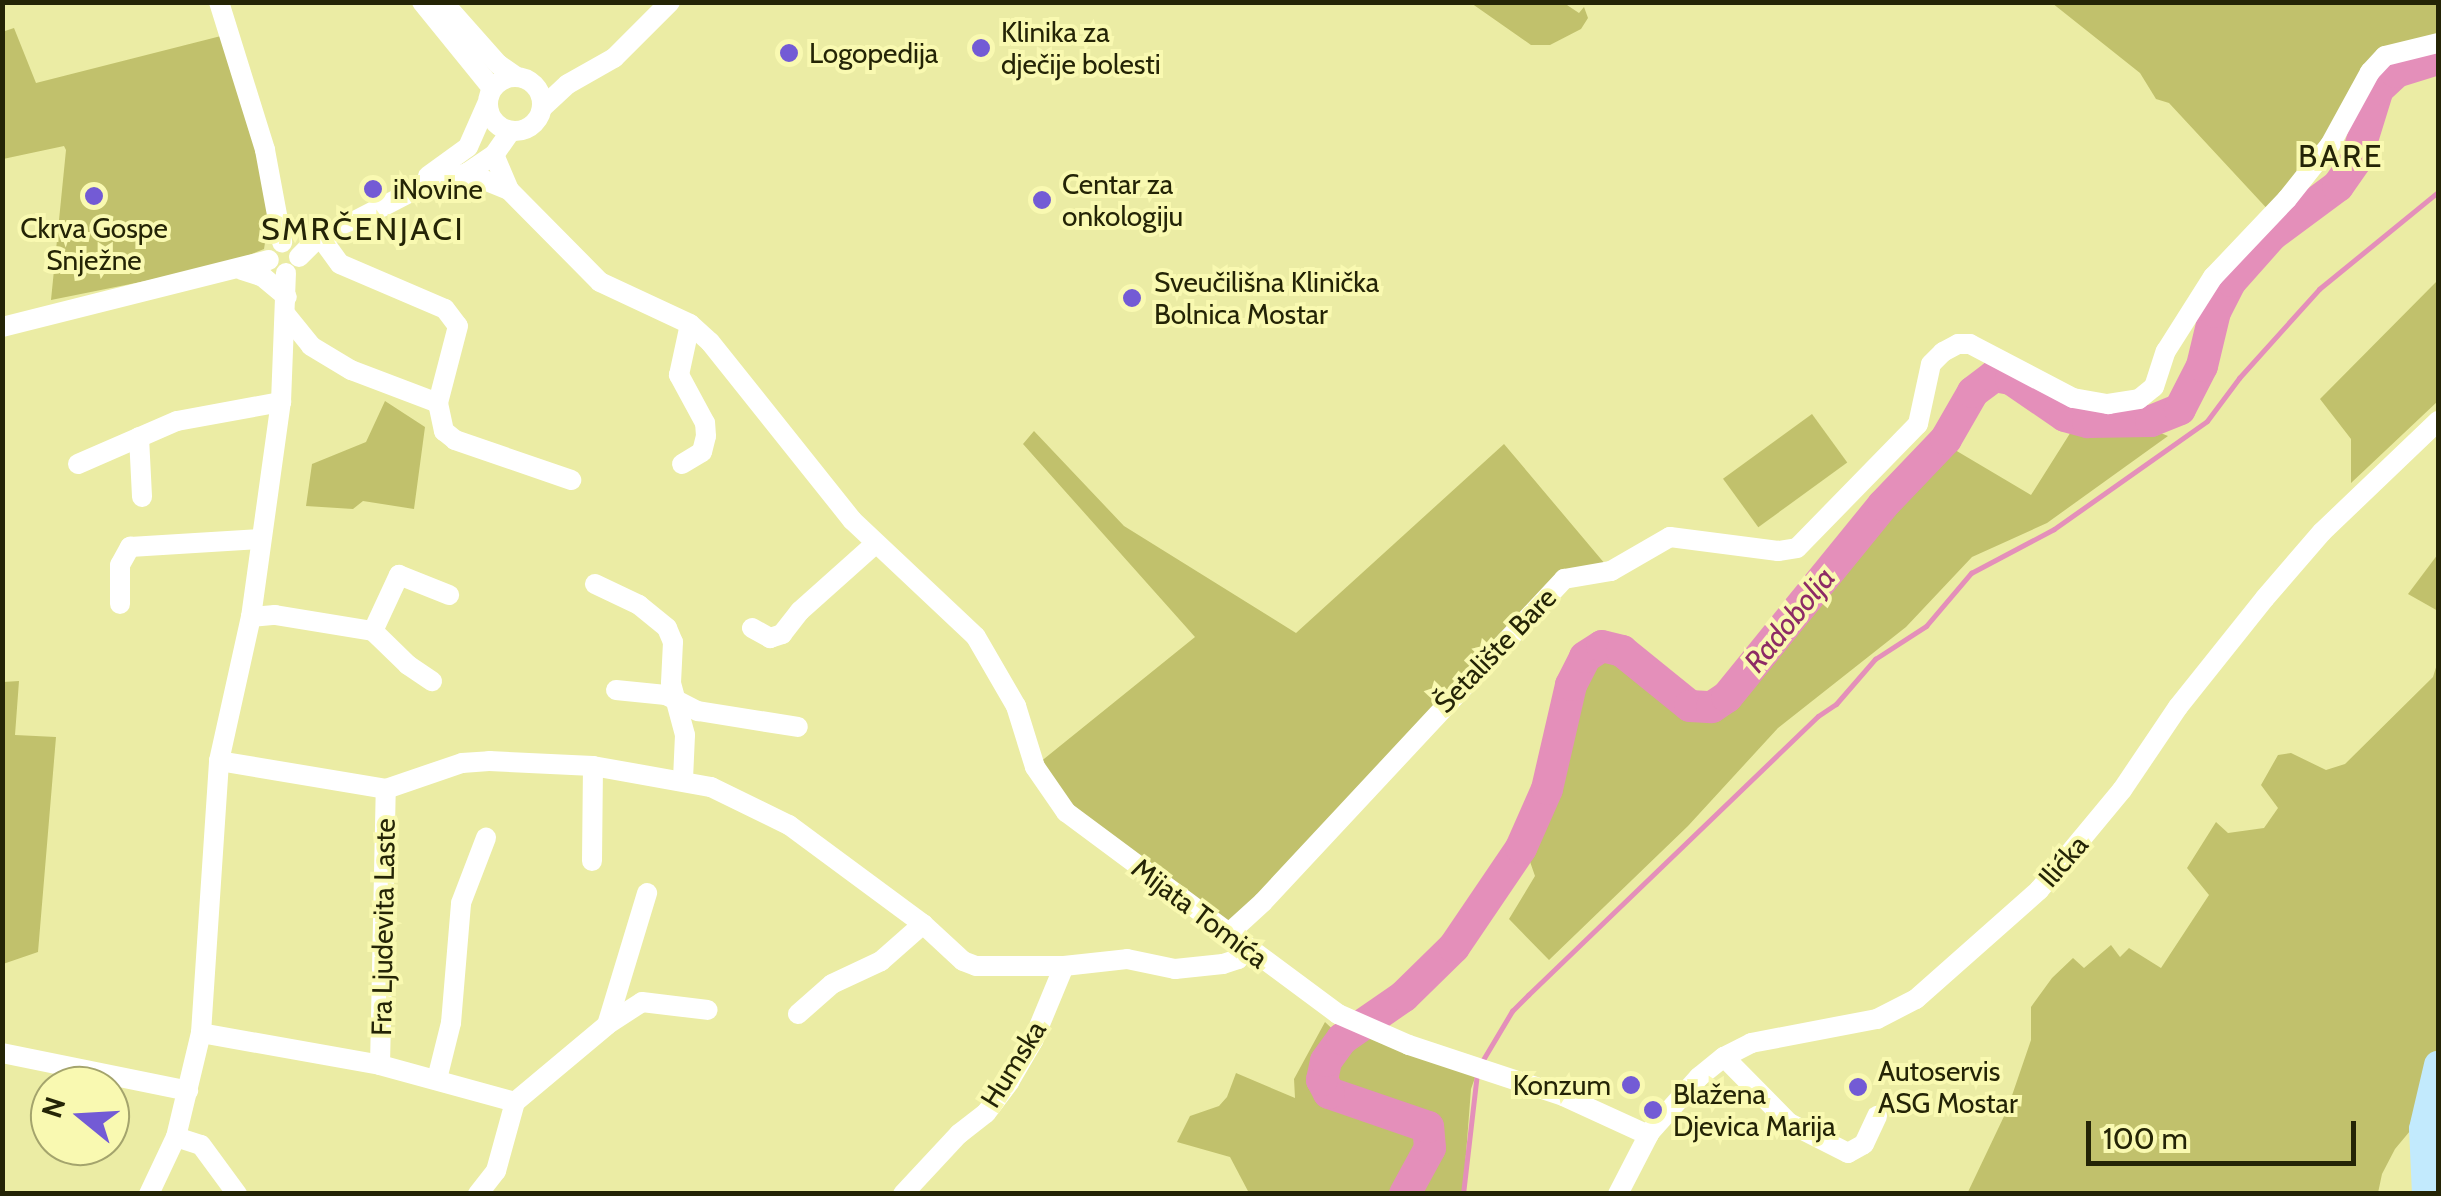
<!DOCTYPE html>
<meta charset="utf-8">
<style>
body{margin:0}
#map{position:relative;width:2441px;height:1196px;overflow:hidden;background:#ebeca4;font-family:Cabin,sans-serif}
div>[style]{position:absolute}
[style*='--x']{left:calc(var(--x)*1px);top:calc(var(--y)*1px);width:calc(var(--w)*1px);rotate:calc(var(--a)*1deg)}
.green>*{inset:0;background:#c1c16c;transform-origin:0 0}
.stream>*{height:5px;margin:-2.5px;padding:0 2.5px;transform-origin:2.5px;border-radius:2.5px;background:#e48fba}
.river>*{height:32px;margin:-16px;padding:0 16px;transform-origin:16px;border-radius:16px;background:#e48fba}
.minor>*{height:20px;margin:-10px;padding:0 10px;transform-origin:10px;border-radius:10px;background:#fff}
.minor>.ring{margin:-10px;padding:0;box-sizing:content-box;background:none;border:20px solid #fff;border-radius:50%}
.major>*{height:28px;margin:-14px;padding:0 14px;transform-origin:14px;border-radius:14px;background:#c2eafd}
.dots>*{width:28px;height:28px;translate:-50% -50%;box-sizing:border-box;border:5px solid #f9f9b1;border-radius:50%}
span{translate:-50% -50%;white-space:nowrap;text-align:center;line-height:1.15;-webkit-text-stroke:8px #f9f9b1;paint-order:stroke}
.poi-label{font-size:28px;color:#242406}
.left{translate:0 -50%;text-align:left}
.right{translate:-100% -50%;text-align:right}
.street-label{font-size:28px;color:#242406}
.water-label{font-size:30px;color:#8d2b65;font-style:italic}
.quarter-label{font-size:32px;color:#242406;letter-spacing:2.5px}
.frame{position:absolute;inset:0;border:5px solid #242406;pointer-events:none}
.north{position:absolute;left:30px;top:1066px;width:100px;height:100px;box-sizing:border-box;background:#f9f9b1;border:2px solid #a4a46d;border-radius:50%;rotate:288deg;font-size:28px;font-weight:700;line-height:40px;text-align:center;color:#242406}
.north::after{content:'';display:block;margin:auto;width:35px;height:45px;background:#735bd5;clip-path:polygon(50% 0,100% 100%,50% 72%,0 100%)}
.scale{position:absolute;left:2086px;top:1121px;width:270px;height:45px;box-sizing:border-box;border:5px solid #242406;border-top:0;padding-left:12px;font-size:30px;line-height:35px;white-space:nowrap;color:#242406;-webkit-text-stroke:8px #f9f9b1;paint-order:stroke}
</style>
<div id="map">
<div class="green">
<div style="clip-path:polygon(1471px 3px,1564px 3px,1579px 13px,1584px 7px,1588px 18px,1581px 29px,1550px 45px,1531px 45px)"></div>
<div style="clip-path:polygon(2052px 3px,2438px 3px,2438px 43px,2385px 56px,2272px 214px,2169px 103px,2156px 99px,2140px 73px)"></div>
<div style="clip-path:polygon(14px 28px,36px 83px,221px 36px,272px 200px,264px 249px,225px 265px,51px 300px,66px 150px,64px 146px,3px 159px,2px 32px)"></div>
<div style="clip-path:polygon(2438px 280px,2438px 401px,2351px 483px,2351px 439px,2320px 399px)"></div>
<div style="clip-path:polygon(385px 401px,425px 427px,414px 509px,363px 501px,353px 509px,306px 506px,312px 464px,366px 442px)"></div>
<div style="left:1812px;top:414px;width:60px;height:110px;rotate:54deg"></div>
<div style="clip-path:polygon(2074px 427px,2146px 427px,2168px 436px,2047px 523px,1972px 557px,1906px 627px,1778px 728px,1688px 826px,1549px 960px,1509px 919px,1535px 876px,1528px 856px,1549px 802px,1590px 664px,1603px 656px,1618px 661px,1682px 713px,1709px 716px,1737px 697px,1950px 447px,2031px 495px)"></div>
<div style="clip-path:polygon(1034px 431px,1124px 526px,1296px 633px,1504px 444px,1611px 571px,1572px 576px,1228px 934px,1125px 858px,1034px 767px,1195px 637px,1023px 444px)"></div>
<div style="clip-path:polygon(2438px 554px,2438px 611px,2408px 594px)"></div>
<div style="clip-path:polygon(2438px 661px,2438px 1120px,2420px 1119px,2395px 1149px,2382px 1174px,2378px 1193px,1967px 1194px,2007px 1110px,2031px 1040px,2031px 1007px,2052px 978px,2073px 958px,2084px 968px,2111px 945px,2120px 957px,2129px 948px,2161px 968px,2209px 895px,2187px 868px,2216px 822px,2228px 833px,2264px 828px,2278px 808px,2261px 785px,2278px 755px,2291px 753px,2326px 770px,2345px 764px,2433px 677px)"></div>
<div style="clip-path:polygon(19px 681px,15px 735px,56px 737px,38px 952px,3px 964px,3px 682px)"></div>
<div style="clip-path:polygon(1325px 1022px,1342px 1038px,1356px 1029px,1369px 1039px,1390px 1036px,1477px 1072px,1471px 1089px,1463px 1193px,1249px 1193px,1230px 1157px,1177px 1142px,1190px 1116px,1219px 1106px,1227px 1097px,1236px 1073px,1295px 1098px,1294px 1079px)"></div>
</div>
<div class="stream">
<div style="--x:1481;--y:1063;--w:61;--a:-59.2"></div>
<div style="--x:1512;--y:1011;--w:23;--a:-45"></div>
<div style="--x:1528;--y:995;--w:402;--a:-43.9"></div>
<div style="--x:1818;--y:716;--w:22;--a:-34"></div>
<div style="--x:1836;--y:704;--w:60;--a:-49.1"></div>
<div style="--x:1875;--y:659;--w:61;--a:-32.9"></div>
<div style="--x:1926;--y:626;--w:70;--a:-49.7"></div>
<div style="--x:1971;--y:573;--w:94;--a:-27.9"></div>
<div style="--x:2054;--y:529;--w:187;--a:-35.2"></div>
<div style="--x:2207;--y:421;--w:54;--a:-53.3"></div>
<div style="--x:2239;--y:378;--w:120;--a:-48"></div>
<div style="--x:2319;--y:289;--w:154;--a:-39.2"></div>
<div style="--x:1463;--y:1194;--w:122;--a:-83.4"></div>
</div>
<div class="river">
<div style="--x:1405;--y:1194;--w:52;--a:-61.5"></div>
<div style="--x:1430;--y:1148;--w:21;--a:-95"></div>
<div style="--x:1428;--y:1127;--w:105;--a:-161"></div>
<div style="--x:1329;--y:1093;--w:15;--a:-118"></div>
<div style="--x:1322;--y:1080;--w:19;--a:-78"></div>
<div style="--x:1326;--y:1061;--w:27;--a:-54"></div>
<div style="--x:1342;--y:1039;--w:75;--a:-34.7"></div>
<div style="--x:1404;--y:996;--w:70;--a:-44.4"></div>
<div style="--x:1454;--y:947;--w:120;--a:-55.9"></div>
<div style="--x:1521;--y:848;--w:64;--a:-66.2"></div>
<div style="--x:1547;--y:789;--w:107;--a:-77"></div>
<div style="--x:1571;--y:685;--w:31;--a:-63"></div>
<div style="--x:1585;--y:657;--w:20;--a:-33"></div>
<div style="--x:1602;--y:646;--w:21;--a:14"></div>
<div style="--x:1622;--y:651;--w:87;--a:39"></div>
<div style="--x:1690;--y:706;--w:22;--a:3"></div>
<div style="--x:1712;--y:707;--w:18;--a:-34"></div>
<div style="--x:1727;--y:697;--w:247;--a:-50.9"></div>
<div style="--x:1883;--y:505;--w:91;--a:-46.3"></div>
<div style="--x:1946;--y:439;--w:54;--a:-60.1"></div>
<div style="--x:1973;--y:392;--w:26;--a:-37"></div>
<div style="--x:1994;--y:376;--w:17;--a:10"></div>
<div style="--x:2011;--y:379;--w:65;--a:34.4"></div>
<div style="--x:2065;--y:416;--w:24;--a:15"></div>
<div style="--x:2088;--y:422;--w:63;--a:-0.9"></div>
<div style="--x:2151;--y:421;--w:31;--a:-22"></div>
<div style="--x:2180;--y:409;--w:48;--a:-62.9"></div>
<div style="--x:2202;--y:366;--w:56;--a:-76.5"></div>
<div style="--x:2215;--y:312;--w:35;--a:-63"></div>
<div style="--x:2231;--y:281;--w:62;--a:-48.3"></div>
<div style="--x:2272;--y:235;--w:82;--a:-36.6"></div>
<div style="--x:2338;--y:186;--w:32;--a:-55"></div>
<div style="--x:2356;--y:160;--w:74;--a:-72.8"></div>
<div style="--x:2378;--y:89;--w:25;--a:-43"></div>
<div style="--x:2396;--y:72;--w:44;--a:-17.2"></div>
</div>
<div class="minor">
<div style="--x:219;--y:2;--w:155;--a:72.7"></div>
<div style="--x:265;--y:150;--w:94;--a:79.5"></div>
<div style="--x:422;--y:2;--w:111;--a:50.9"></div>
<div style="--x:443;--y:2;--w:83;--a:48.4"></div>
<div style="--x:498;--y:64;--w:21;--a:35"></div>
<div class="ring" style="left:488px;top:77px;width:34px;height:34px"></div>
<div style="--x:542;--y:108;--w:35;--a:-43"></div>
<div style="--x:568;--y:84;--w:53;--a:-29.5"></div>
<div style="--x:614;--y:58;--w:79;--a:-45"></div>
<div style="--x:467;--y:173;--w:45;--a:22"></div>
<div style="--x:509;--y:190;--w:38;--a:-113"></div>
<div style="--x:428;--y:176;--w:49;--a:-35.9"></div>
<div style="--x:468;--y:147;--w:47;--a:-66.2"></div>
<div style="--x:509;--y:190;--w:129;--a:45.3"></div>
<div style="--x:600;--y:282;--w:99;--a:25"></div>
<div style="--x:690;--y:324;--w:27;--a:42"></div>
<div style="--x:710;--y:342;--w:228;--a:51.4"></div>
<div style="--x:852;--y:520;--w:170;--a:43.3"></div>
<div style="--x:976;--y:637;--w:80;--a:59.9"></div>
<div style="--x:1016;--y:706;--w:64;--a:72.7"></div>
<div style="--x:1035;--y:767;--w:55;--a:55.4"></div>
<div style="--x:1066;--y:812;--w:339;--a:36.6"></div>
<div style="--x:1338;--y:1014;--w:77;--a:23.6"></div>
<div style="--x:1409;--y:1045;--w:162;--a:18.3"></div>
<div style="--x:1563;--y:1096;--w:94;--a:24.6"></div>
<div style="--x:321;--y:238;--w:32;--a:54"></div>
<div style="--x:340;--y:264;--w:114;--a:23.2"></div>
<div style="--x:445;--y:309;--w:21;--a:53"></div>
<div style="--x:458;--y:326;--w:80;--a:104.6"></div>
<div style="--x:299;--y:257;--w:21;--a:-45"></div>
<div style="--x:314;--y:242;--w:111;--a:-27.3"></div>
<div style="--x:413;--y:191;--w:57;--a:-18.4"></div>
<div style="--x:467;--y:173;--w:32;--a:-34"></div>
<div style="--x:494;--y:155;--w:29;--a:-55"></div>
<div style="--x:242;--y:270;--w:22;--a:18"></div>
<div style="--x:263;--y:277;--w:31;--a:40"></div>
<div style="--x:287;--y:316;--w:38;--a:51"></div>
<div style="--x:311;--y:346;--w:47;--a:31"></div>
<div style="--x:351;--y:370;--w:93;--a:20.8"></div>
<div style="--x:438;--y:403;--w:29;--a:78"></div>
<div style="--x:444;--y:431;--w:14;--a:39"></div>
<div style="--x:455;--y:440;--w:123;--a:19"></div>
<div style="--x:2;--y:327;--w:275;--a:-14.1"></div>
<div style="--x:139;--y:437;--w:60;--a:87.1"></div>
<div style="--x:78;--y:464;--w:108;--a:-23.5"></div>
<div style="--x:177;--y:421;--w:106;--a:-10.4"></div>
<div style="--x:682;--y:464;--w:23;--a:-31"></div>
<div style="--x:702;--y:452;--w:16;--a:-76"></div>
<div style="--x:706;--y:436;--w:13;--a:-94"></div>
<div style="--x:705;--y:423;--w:55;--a:-118.4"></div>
<div style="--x:679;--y:375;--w:52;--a:-77.8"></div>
<div style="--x:595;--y:584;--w:49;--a:25.5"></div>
<div style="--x:639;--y:605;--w:36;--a:39"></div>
<div style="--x:667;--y:628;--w:15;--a:67"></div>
<div style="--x:673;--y:642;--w:41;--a:92.8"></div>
<div style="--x:671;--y:683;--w:54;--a:74.9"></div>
<div style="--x:685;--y:735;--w:44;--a:92.6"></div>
<div style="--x:120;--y:604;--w:39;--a:-90"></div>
<div style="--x:120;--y:565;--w:21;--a:-61"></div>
<div style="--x:130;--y:547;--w:130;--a:-3.5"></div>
<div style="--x:251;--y:617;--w:24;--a:-5"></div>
<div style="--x:275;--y:615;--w:99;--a:9.3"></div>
<div style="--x:373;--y:631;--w:62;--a:-65.1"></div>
<div style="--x:399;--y:575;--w:54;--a:21.8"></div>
<div style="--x:752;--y:628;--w:21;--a:29"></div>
<div style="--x:770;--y:638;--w:13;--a:-18"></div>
<div style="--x:782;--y:634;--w:29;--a:-52"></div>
<div style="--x:800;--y:611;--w:101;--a:-41.8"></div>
<div style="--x:373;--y:631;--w:49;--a:44.2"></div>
<div style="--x:408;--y:665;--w:29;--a:34"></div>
<div style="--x:616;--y:690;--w:50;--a:5.7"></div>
<div style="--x:666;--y:695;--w:36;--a:27"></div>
<div style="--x:698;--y:711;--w:101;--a:9.1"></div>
<div style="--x:219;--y:761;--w:169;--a:9.5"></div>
<div style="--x:386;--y:789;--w:80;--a:-18.9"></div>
<div style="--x:462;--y:763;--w:27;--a:-4"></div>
<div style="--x:489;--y:761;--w:104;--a:2.8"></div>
<div style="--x:593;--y:766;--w:120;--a:10.1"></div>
<div style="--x:711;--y:787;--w:87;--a:26"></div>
<div style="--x:789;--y:825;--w:167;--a:36.5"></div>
<div style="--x:923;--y:924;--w:54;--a:42.8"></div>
<div style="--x:963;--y:961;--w:14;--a:21"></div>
<div style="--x:976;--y:966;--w:88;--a:0"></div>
<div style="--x:1064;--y:966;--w:63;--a:-6.3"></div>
<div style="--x:1127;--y:959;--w:49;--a:11.8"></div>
<div style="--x:1175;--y:969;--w:48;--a:-5.9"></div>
<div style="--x:1223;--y:964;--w:16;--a:-18"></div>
<div style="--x:1238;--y:959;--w:14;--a:-54"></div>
<div style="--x:592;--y:861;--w:95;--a:-89.4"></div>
<div style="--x:1228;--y:934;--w:47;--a:-42.4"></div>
<div style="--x:1263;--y:902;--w:442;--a:-47"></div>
<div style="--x:1564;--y:579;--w:48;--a:-9.7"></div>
<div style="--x:1611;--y:571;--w:68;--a:-30"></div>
<div style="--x:1670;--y:537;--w:109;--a:7.4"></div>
<div style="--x:1778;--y:551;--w:19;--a:-9"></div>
<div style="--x:1797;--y:548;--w:173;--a:-45.7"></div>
<div style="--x:1918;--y:424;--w:61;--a:-77.8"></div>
<div style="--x:1931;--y:364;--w:17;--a:-45"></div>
<div style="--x:1943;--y:352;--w:17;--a:-28"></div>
<div style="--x:1958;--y:344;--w:12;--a:0"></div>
<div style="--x:1970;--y:344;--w:116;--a:27.7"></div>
<div style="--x:2073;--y:398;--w:36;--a:10"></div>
<div style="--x:2108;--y:404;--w:31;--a:-9"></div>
<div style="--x:2139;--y:399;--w:19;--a:-39"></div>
<div style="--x:2154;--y:387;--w:38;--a:-72"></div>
<div style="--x:2166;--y:351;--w:88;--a:-57.6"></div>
<div style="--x:2213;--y:277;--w:108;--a:-46.5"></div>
<div style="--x:2287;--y:199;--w:69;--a:-51.5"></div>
<div style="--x:2330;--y:145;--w:83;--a:-61.3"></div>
<div style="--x:2370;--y:72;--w:22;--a:-47"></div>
<div style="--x:2385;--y:56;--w:55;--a:-13.8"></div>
<div style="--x:798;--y:1014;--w:45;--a:-41.4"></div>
<div style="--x:832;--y:984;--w:54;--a:-25.1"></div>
<div style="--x:881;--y:961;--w:56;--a:-41.4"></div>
<div style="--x:608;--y:1024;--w:40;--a:-32.9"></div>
<div style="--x:642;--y:1002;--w:66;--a:6.9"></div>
<div style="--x:201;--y:1033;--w:182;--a:10.1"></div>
<div style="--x:380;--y:1065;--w:140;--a:15.3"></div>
<div style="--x:2;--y:1053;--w:190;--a:11.5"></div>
<div style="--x:1724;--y:1057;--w:93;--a:45.4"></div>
<div style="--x:1789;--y:1123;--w:66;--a:27"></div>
<div style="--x:1848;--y:1153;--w:18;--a:-29"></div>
<div style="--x:1864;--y:1144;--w:31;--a:-65"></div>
<div style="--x:380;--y:1065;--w:276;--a:-88.8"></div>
<div style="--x:437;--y:1079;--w:58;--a:-76"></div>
<div style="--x:451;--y:1023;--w:120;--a:-85.2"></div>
<div style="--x:461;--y:903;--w:70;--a:-69"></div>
<div style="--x:176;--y:1137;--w:26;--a:18"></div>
<div style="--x:201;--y:1145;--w:61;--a:53.7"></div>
<div style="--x:149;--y:1194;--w:63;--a:-64.7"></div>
<div style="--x:176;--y:1137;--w:107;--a:-76.5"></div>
<div style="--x:201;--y:1033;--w:273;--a:-86.2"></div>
<div style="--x:219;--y:761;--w:148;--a:-77.5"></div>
<div style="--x:251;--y:617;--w:217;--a:-82.1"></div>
<div style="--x:281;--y:402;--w:129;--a:-87.8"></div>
<div style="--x:478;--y:1194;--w:29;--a:-52"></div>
<div style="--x:496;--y:1171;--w:72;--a:-74.6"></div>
<div style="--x:515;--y:1102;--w:120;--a:-39.9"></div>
<div style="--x:607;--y:1025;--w:138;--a:-73.1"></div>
<div style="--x:903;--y:1194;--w:82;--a:-47"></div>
<div style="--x:959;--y:1134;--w:34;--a:-38"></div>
<div style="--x:986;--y:1113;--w:39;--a:-53"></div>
<div style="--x:1009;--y:1082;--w:48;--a:-59.7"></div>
<div style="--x:1033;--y:1041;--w:81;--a:-67.5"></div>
<div style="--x:1618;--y:1194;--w:70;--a:-62.7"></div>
<div style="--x:1650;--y:1132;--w:74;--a:-48.3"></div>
<div style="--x:1699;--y:1077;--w:32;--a:-39"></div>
<div style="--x:1724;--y:1057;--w:30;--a:-27"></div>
<div style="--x:1751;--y:1043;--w:128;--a:-10.8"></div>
<div style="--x:1877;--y:1019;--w:44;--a:-27.1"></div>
<div style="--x:1916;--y:999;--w:164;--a:-41.5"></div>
<div style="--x:2039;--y:890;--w:130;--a:-50.3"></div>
<div style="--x:2122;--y:790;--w:100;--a:-56"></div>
<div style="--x:2178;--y:707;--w:139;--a:-51.4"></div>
<div style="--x:2265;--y:598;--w:87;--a:-49.2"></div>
<div style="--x:2322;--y:532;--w:161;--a:-43.7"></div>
</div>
<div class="major">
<div style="--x:2426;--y:1194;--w:65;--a:-92.6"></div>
<div style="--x:2423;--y:1129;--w:66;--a:-76.8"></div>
</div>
<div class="dots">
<div style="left:981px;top:48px;background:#735bd5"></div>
<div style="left:789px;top:53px;background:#735bd5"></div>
<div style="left:373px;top:189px;background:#735bd5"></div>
<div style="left:94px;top:196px;background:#735bd5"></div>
<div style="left:1042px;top:200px;background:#735bd5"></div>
<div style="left:1132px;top:298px;background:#735bd5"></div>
<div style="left:1631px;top:1085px;background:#735bd5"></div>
<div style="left:1858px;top:1087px;background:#735bd5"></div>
<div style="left:1653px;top:1110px;background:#735bd5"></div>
</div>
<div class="poi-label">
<span class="left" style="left:1001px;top:48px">Klinika za<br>dječije bolesti</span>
<span class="left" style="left:809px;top:53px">Logopedija</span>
<span class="left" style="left:1062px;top:200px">Centar za<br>onkologiju</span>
<span class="left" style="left:393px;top:189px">iNovine</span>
<span style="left:94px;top:244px">Ckrva Gospe<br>Snježne</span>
<span class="left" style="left:1154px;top:298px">Sveučilišna Klinička<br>Bolnica Mostar</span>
<span class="left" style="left:1878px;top:1087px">Autoservis<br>ASG Mostar</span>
<span class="right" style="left:1611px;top:1085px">Konzum</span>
<span class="left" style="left:1673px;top:1110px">Blažena<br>Djevica Marija</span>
</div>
<div class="street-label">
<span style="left:1495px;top:650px;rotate:-46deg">Šetalište Bare</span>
<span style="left:2063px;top:861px;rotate:-49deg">Ilićka</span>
<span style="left:1200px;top:913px;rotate:37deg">Mijata Tomića</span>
<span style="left:383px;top:927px;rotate:-89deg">Fra Ljudevita Laste</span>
<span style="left:1013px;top:1064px;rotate:-58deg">Humska</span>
</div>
<div class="water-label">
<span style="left:1790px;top:620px;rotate:-51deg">Radobolja</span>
</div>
<div class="quarter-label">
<span style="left:2341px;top:156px">BARE</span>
<span style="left:363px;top:229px">SMRČENJACI</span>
</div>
<div class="frame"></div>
<div class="north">N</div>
<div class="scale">100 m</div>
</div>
